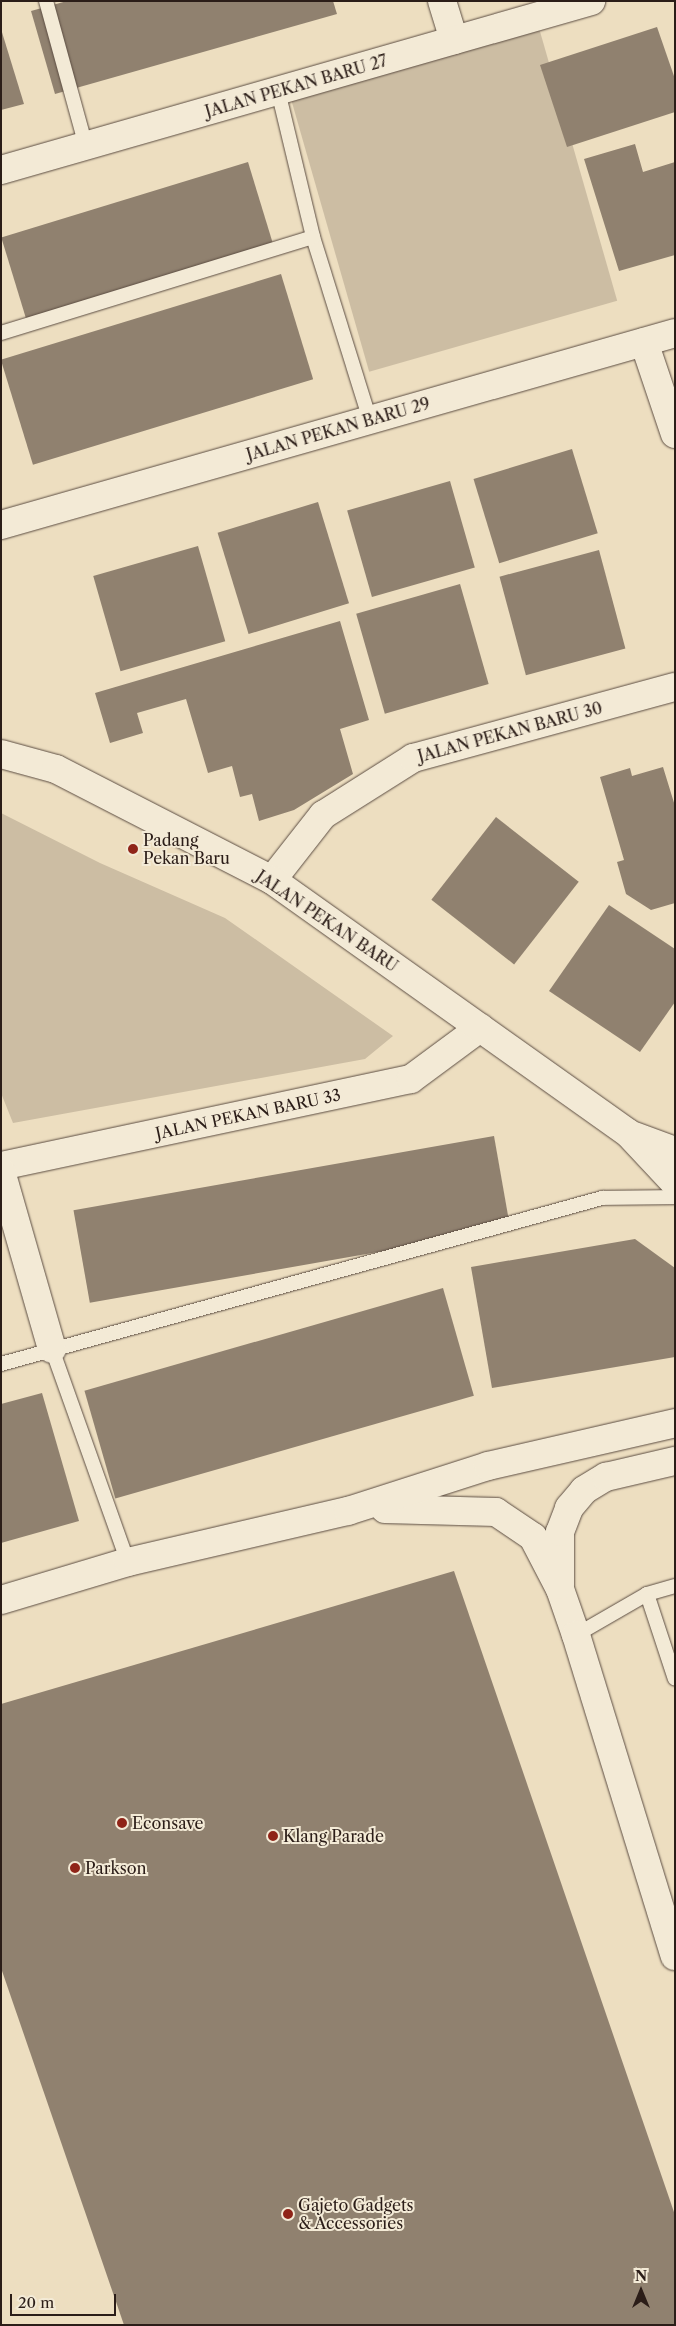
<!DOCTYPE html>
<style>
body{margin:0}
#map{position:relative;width:676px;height:2326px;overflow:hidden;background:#eddec0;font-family:"Libre Caslon Text",serif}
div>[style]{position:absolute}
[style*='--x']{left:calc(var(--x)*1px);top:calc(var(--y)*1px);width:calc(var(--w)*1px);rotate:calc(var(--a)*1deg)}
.green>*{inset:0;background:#ccbda3;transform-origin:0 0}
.building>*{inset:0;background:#90816f;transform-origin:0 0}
.roads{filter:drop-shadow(0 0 1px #5c4d42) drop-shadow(0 0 1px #5c4d42)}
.lane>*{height:14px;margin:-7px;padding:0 7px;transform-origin:7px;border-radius:7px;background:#f3ead6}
.street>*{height:28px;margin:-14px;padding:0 14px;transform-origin:14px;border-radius:14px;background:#f3ead6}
.secondary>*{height:28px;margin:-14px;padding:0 14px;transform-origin:14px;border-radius:14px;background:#f3ead6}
.dots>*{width:14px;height:14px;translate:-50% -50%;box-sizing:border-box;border:2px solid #f3ead6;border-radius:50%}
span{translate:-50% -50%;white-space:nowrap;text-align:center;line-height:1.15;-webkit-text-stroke:4px #f3ead6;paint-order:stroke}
.street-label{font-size:16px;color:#2b1d18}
.poi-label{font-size:16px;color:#2b1d18}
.left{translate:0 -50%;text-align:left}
.frame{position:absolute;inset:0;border:2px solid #2b1d18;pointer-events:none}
.north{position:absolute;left:616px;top:2266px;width:50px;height:50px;-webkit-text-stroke:4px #f3ead6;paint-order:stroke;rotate:0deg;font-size:14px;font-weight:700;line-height:20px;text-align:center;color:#2b1d18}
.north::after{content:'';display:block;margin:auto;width:18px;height:22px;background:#2b1d18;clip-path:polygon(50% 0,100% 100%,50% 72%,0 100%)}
.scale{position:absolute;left:10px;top:2294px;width:106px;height:22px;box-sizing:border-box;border:2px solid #2b1d18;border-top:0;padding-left:6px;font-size:15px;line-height:18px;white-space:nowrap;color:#2b1d18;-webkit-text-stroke:4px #f3ead6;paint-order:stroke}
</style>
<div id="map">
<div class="green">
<div style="left:537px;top:21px;width:291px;height:258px;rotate:74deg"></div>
<div style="clip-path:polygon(1px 813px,100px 863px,225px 918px,393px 1036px,365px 1059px,13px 1123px,1px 1093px)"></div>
</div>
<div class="building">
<div style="clip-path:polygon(67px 1px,333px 1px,337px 14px,55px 94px,31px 11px)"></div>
<div style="clip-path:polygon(657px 27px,675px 79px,675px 112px,567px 147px,540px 65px)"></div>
<div style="clip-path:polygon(1px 29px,24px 104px,1px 110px)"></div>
<div style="clip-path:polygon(635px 144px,643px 172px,675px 162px,675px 255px,619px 271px,584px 159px)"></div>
<div style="left:248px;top:162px;width:87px;height:258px;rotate:73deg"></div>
<div style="left:281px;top:274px;width:110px;height:293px;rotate:73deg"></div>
<div style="left:572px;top:449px;width:88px;height:103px;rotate:73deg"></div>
<div style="left:450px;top:481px;width:90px;height:107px;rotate:74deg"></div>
<div style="left:318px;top:502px;width:106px;height:105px;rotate:73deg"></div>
<div style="left:198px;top:546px;width:99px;height:109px;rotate:74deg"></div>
<div style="left:599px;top:550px;width:102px;height:103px;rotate:75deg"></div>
<div style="left:460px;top:584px;width:104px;height:108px;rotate:74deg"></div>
<div style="clip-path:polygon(340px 621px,369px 720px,340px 729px,353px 774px,294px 810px,259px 821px,252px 794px,240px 797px,232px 766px,208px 773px,186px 699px,137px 713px,143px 733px,110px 743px,95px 693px)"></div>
<div style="clip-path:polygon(663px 767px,675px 806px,675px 903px,651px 910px,626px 894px,617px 862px,624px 860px,600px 777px,630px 768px,632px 776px)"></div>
<div style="left:496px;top:817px;width:105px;height:105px;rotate:38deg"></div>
<div style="clip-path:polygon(609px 905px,675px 949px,675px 1002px,640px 1052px,549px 991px)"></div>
<div style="left:494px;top:1136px;width:94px;height:427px;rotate:80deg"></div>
<div style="clip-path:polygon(635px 1239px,675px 1268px,675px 1357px,492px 1388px,471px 1267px)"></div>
<div style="left:443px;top:1288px;width:112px;height:373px;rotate:74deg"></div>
<div style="clip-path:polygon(42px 1393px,79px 1521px,1px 1543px,1px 1404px)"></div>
<div style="clip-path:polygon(454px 1571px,675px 2215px,675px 2325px,124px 2325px,1px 1968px,1px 1704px)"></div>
</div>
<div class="roads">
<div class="lane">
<div style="--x:46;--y:1;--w:150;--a:74.6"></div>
<div style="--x:278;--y:91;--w:150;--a:76.5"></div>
<div style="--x:313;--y:237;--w:192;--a:72.7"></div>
<div style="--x:1;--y:333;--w:326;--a:-17.1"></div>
<div style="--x:52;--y:1349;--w:226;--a:70.4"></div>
<div style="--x:1;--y:1364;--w:624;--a:-15.44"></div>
<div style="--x:602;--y:1198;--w:73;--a:-0.8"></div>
<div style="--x:647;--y:1594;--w:89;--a:71.8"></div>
<div style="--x:576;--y:1635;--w:82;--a:-30"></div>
<div style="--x:647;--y:1594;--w:29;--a:-16"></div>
</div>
<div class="street">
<div style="--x:442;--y:1;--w:41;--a:72.9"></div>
<div style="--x:1;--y:170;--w:614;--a:-15.98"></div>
<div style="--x:644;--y:342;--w:97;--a:71.4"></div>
<div style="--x:1;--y:525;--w:701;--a:-15.9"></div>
<div style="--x:272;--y:880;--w:83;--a:-51.9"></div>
<div style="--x:323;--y:815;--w:107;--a:-32.3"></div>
<div style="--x:413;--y:758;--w:271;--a:-15.2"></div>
<div style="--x:1;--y:1166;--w:419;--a:-12"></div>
<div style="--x:411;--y:1079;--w:86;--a:-36.5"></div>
<div style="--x:1;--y:1171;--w:185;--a:74"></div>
<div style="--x:385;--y:1509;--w:111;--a:1.5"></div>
<div style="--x:496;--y:1512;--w:45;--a:34"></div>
<div style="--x:533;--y:1537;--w:59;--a:62.6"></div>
<div style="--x:560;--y:1589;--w:49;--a:70.8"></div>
<div style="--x:576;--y:1635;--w:336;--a:72.9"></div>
<div style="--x:560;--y:1585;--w:53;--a:-90"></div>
<div style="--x:560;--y:1532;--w:26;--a:-69"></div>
<div style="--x:569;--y:1508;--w:23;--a:-50"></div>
<div style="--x:584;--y:1490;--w:26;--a:-31"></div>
<div style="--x:606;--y:1477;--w:71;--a:-13.1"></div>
<div style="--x:1;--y:1600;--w:133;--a:-16.7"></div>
<div style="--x:128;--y:1562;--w:226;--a:-13.1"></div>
<div style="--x:348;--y:1511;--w:147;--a:-17.8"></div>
<div style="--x:488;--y:1466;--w:192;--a:-12.9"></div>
</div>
<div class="secondary">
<div style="--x:1;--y:754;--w:57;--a:15.3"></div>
<div style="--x:56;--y:769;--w:243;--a:27.2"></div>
<div style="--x:272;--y:880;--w:437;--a:35.4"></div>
<div style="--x:628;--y:1133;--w:69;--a:46.8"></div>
<div style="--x:634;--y:1136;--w:44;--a:20.1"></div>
</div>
</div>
<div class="dots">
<div style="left:133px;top:849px;background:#8f2418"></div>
<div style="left:122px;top:1823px;background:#8f2418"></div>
<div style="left:273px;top:1836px;background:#8f2418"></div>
<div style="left:75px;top:1868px;background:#8f2418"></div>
<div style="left:288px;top:2214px;background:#8f2418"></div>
</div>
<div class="street-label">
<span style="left:296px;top:86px;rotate:-16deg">JALAN PEKAN BARU 27</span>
<span style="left:338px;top:429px;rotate:-16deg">JALAN PEKAN BARU 29</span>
<span style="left:510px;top:732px;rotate:-15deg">JALAN PEKAN BARU 30</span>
<span style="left:327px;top:921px;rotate:34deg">JALAN PEKAN BARU</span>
<span style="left:248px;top:1114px;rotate:-12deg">JALAN PEKAN BARU 33</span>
</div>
<div class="poi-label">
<span class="left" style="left:143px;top:849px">Padang<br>Pekan Baru</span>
<span class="left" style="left:132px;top:1823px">Econsave</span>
<span class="left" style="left:283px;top:1836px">Klang Parade</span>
<span class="left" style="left:85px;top:1868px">Parkson</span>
<span class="left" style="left:298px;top:2214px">Gajeto Gadgets<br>&amp; Accessories</span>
</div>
<div class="frame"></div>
<div class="north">N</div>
<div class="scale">20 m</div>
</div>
